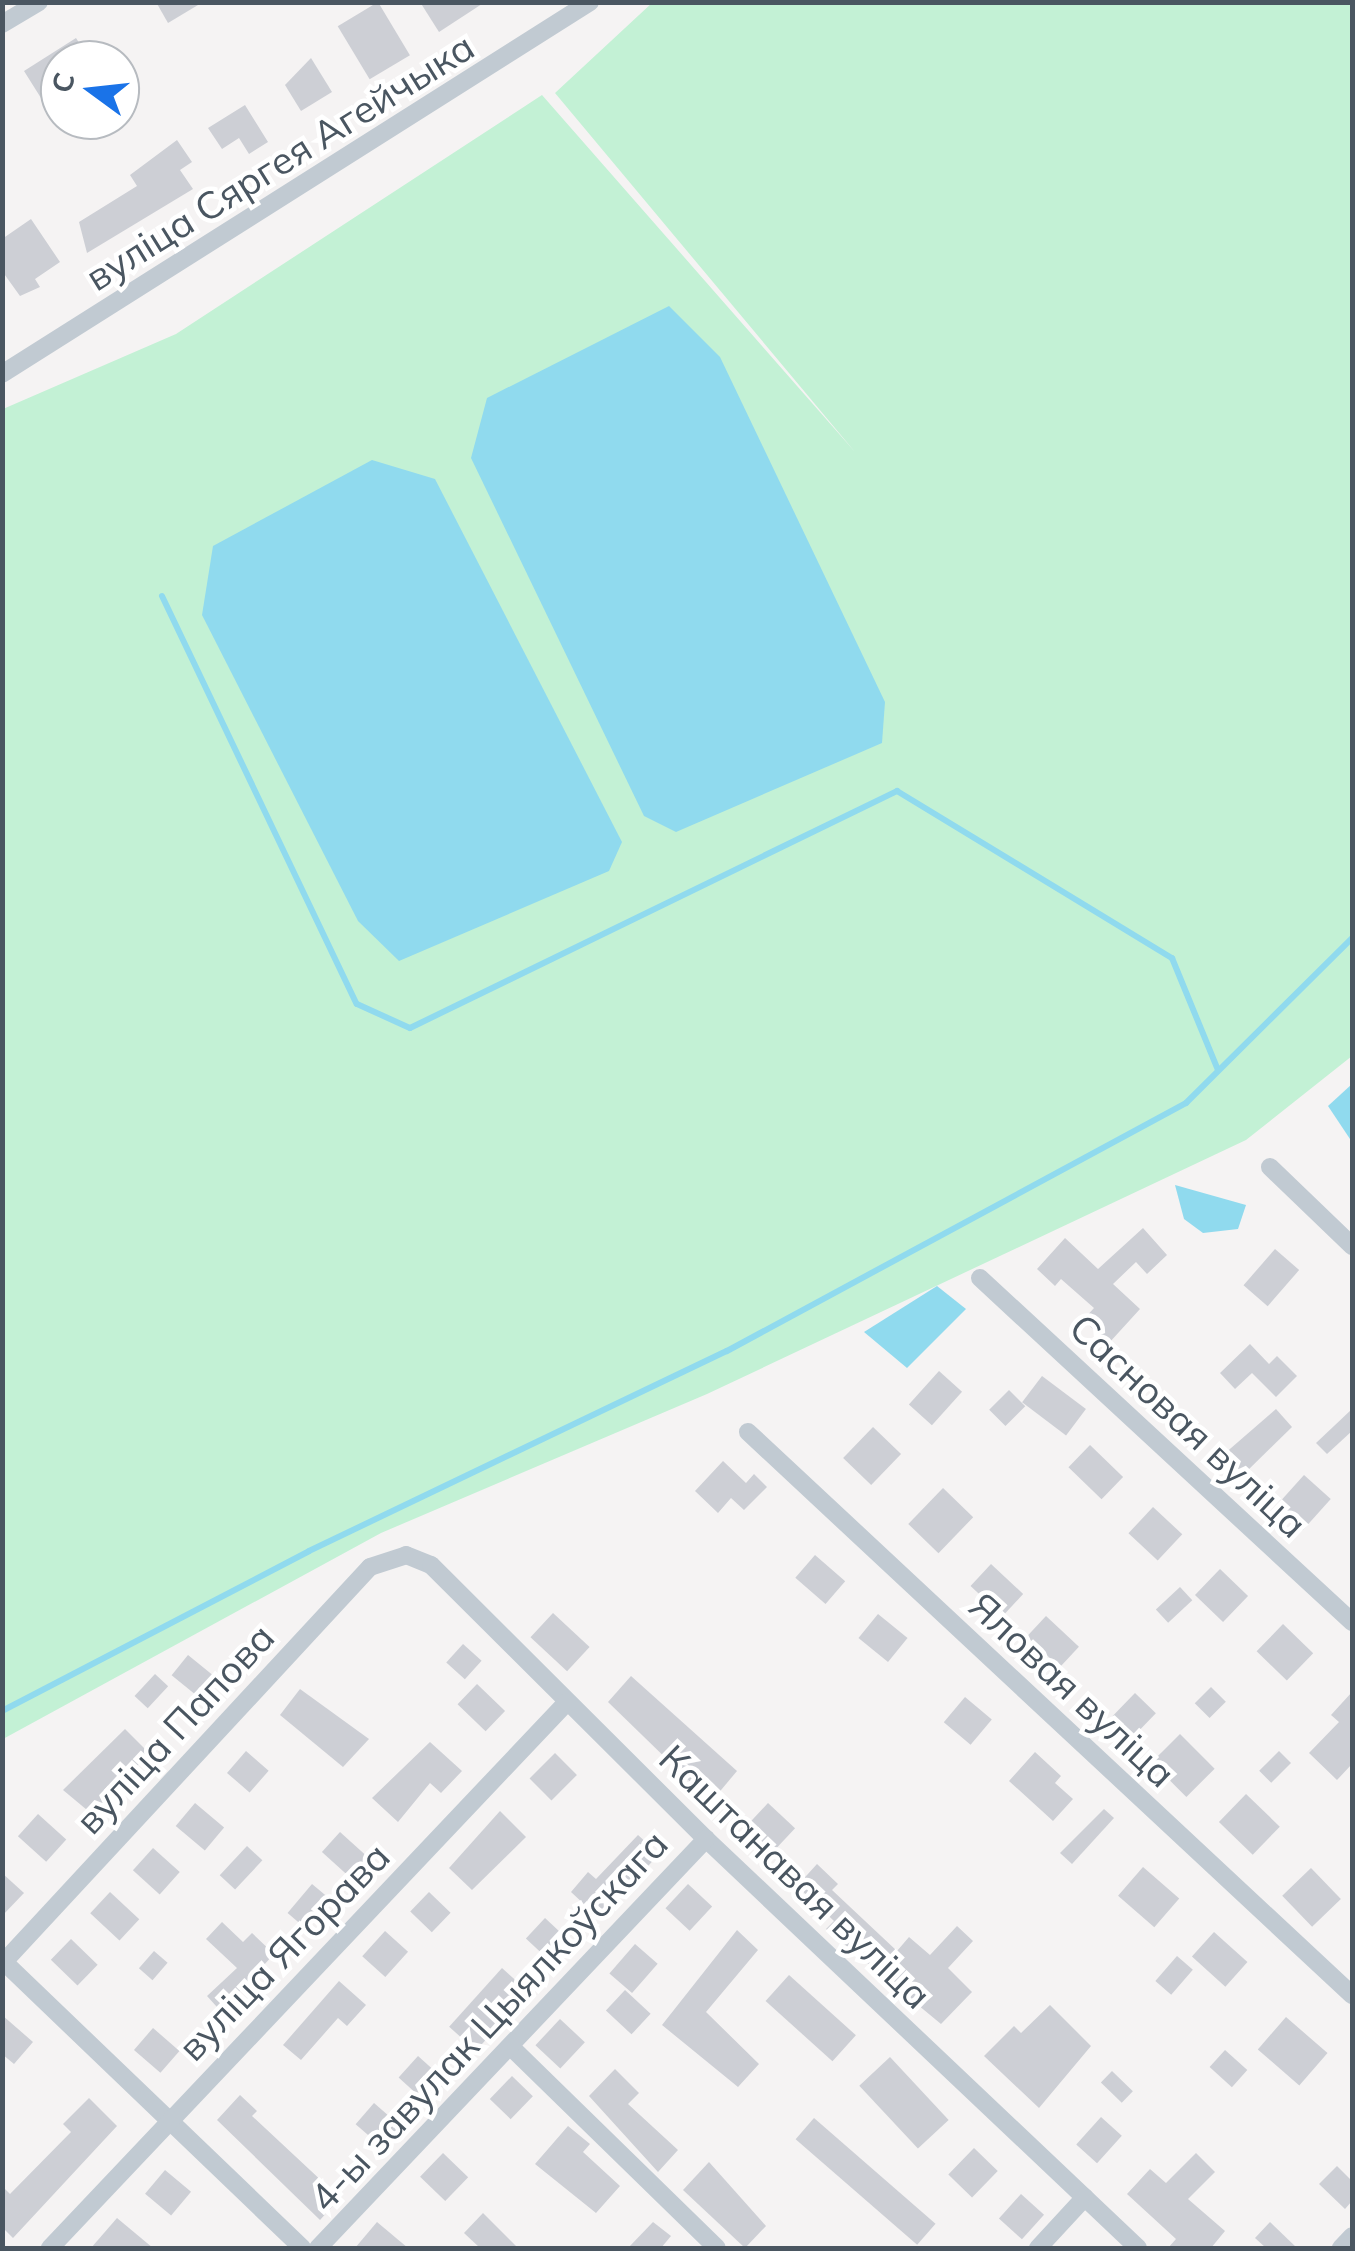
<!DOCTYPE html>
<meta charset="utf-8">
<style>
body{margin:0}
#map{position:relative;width:1355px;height:2251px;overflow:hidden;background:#f5f3f3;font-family:Mulish,sans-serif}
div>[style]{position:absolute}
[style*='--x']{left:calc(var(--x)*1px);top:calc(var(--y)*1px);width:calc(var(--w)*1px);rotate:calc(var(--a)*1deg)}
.green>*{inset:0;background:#c3f1d5}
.water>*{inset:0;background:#90daee}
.stream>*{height:6px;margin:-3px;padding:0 3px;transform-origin:3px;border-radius:3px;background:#90daee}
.building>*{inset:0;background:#cdcfd5;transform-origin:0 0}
.minor>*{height:18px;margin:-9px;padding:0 9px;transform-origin:9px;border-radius:9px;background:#c1cad2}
span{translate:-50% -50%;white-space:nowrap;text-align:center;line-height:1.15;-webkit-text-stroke:9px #fff;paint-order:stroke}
.street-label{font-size:38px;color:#4a5661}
.frame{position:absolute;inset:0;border:5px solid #4a5661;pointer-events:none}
.north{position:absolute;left:40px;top:40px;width:100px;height:100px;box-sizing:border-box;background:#fff;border:2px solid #b7bbc0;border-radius:50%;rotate:285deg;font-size:28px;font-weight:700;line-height:40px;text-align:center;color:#4a5661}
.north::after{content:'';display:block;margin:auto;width:35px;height:45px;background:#1a73e8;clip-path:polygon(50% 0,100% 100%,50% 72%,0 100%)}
</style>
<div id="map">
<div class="green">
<div style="clip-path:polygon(653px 2px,1352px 3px,1352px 1056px,1246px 1140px,707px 1394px,381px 1533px,3px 1739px,3px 409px,176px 334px,542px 95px,855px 452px,555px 93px)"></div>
</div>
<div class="water">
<div style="clip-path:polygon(669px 306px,720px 357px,885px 702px,882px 743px,676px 832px,644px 816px,471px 458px,487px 398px)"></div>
<div style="clip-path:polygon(372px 460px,435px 479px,622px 842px,609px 871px,399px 961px,358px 921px,202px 615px,213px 546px)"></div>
<div style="clip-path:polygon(1352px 1084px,1352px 1142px,1328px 1106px)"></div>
<div style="clip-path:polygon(1175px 1185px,1246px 1205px,1238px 1229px,1203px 1233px,1184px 1219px)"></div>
<div style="clip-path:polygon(937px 1286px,966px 1309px,907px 1368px,864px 1332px)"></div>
</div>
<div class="stream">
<div style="--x:162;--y:596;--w:452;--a:64.5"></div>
<div style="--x:357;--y:1004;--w:58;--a:24.4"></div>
<div style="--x:410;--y:1028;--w:542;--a:-25.95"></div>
<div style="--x:897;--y:791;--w:322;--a:31.3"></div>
<div style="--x:1172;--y:958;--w:121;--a:67.7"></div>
<div style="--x:2;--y:1711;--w:346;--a:-27.5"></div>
<div style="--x:309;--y:1551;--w:463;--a:-25.6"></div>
<div style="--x:727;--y:1351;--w:522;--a:-28.38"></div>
<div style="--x:1186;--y:1103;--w:234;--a:-44.8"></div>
</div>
<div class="building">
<div style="clip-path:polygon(156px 2px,203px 2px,168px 23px)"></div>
<div style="left:378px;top:2px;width:62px;height:47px;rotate:59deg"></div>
<div style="clip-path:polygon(420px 2px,485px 2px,439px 32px)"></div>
<div style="clip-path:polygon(76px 38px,90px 60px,60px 60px,60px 97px,46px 106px,24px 71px)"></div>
<div style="clip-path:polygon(311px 58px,332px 92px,301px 111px,285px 85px)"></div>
<div style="clip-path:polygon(245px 105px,268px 142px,249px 154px,239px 138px,222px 149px,208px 128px)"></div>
<div style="clip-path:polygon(177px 140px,192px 162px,180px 170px,193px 189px,87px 253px,79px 222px,137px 186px,130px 175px)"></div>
<div style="clip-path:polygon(31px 219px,60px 262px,35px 279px,40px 287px,20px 296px,2px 271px,2px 239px)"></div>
<div style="clip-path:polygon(1143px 1228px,1167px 1255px,1147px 1274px,1136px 1262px,1113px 1284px,1140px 1309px,1109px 1343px,1083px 1320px,1094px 1308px,1061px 1279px,1055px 1286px,1037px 1269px,1065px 1238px,1098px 1269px)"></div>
<div style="left:1275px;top:1249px;width:32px;height:48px;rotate:41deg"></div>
<div style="clip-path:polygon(1250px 1344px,1269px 1364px,1277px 1356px,1297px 1376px,1276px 1397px,1252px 1373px,1235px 1389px,1220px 1373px)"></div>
<div style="left:939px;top:1371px;width:31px;height:45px;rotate:42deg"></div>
<div style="left:1042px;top:1376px;width:55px;height:33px;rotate:37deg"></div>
<div style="left:1009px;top:1390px;width:23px;height:28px;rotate:45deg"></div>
<div style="clip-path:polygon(1276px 1409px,1292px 1427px,1244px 1474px,1223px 1455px)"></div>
<div style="clip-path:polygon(1352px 1409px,1352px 1431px,1327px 1454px,1316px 1443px)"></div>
<div style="left:873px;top:1427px;width:39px;height:43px;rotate:44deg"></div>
<div style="left:1090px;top:1445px;width:46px;height:31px;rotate:44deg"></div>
<div style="clip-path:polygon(723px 1461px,746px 1483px,754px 1474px,767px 1487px,744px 1510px,731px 1498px,718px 1513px,695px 1491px)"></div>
<div style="left:1304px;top:1475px;width:36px;height:42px;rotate:42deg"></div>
<div style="left:943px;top:1488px;width:42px;height:50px;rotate:44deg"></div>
<div style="left:1153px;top:1507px;width:40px;height:36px;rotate:43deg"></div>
<div style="left:815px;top:1555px;width:40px;height:30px;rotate:41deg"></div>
<div style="left:991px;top:1564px;width:44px;height:30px;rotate:43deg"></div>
<div style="left:1220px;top:1569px;width:39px;height:36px;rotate:44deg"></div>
<div style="left:1180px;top:1587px;width:18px;height:33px;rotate:47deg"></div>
<div style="left:553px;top:1613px;width:50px;height:33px;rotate:43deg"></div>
<div style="left:878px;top:1614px;width:38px;height:31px;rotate:39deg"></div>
<div style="left:1046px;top:1616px;width:45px;height:28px;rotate:43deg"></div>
<div style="left:1283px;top:1624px;width:42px;height:38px;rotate:44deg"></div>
<div style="left:463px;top:1644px;width:25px;height:25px;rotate:42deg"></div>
<div style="left:188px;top:1655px;width:40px;height:26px;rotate:39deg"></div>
<div style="left:155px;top:1674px;width:18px;height:30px;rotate:43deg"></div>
<div style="clip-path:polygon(631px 1676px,737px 1771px,711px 1802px,608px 1702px)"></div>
<div style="left:477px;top:1684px;width:39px;height:28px;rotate:44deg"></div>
<div style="left:1211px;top:1687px;width:21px;height:23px;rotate:45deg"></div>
<div style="clip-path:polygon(300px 1689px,369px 1739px,343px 1767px,280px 1715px)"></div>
<div style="clip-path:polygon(1352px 1692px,1352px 1764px,1337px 1780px,1309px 1753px,1339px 1722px,1331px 1715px)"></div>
<div style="left:1135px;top:1693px;width:29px;height:38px;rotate:44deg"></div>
<div style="left:965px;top:1697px;width:35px;height:33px;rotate:40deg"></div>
<div style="clip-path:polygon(125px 1729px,149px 1753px,93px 1815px,63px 1790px)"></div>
<div style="left:1180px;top:1734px;width:49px;height:40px;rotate:45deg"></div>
<div style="clip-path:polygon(430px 1742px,462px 1771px,441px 1793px,430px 1783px,398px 1822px,372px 1798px)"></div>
<div style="left:246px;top:1751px;width:30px;height:29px;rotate:41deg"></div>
<div style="left:1279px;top:1751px;width:17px;height:28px;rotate:45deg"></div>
<div style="clip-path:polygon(1035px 1752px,1061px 1776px,1055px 1783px,1073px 1799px,1053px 1821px,1009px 1781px)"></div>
<div style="left:555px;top:1753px;width:31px;height:36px;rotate:45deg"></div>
<div style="left:1246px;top:1794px;width:47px;height:39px;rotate:44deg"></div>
<div style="left:195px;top:1803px;width:38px;height:30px;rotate:40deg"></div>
<div style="left:768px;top:1803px;width:37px;height:37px;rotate:43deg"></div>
<div style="clip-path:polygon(1104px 1809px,1114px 1818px,1072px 1864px,1060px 1853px)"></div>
<div style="clip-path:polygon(500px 1811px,526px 1837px,472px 1890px,449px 1868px)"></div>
<div style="left:38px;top:1814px;width:38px;height:30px;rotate:42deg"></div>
<div style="left:340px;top:1832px;width:38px;height:27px;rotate:42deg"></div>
<div style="clip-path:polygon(638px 1835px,659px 1854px,600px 1919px,571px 1892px,588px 1872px,596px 1879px)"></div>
<div style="left:247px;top:1846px;width:21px;height:40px;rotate:43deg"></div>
<div style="left:153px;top:1848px;width:36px;height:30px;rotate:42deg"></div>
<div style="clip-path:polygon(817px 1864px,838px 1884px,832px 1890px,897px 1951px,909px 1937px,930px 1955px,957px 1926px,973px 1941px,948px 1968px,972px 1992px,941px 2024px,826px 1929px,834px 1921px,797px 1886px)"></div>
<div style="left:1143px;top:1867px;width:48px;height:38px;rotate:41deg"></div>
<div style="left:1311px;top:1868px;width:43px;height:40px;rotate:46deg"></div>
<div style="clip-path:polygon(2px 1873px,24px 1893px,2px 1916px)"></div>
<div style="left:312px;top:1884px;width:25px;height:38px;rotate:40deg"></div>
<div style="left:688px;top:1884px;width:33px;height:33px;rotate:43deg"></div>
<div style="left:110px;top:1892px;width:40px;height:29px;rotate:43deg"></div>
<div style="left:429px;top:1892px;width:30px;height:27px;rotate:44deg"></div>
<div style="left:545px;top:1918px;width:38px;height:28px;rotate:43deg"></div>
<div style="clip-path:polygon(222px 1922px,243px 1942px,252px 1933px,274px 1954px,239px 1992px,246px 1999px,226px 2017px,207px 1996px,237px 1968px,206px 1939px)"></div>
<div style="clip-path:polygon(737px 1930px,758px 1950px,706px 2012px,759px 2064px,738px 2087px,662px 2025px)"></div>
<div style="left:385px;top:1931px;width:31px;height:34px;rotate:42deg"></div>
<div style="left:1214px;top:1932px;width:45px;height:33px;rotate:42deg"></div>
<div style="left:71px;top:1939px;width:37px;height:29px;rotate:44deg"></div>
<div style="left:635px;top:1944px;width:30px;height:39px;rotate:41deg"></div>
<div style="left:154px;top:1951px;width:18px;height:23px;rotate:41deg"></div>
<div style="left:1177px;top:1956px;width:21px;height:33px;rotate:41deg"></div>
<div style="left:502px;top:1968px;width:36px;height:79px;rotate:42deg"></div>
<div style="left:789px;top:1975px;width:90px;height:35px;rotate:42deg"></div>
<div style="clip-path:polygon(339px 1981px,366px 2005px,347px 2026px,338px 2018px,301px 2060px,283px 2045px)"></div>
<div style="left:625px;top:1990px;width:35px;height:28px;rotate:43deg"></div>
<div style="clip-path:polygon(1050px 2005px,1091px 2046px,1039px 2108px,984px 2056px,1014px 2026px,1021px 2033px)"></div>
<div style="clip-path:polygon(2px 2015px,33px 2042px,14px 2064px,2px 2054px)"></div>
<div style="left:1286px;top:2017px;width:55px;height:43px;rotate:41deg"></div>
<div style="left:560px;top:2019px;width:34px;height:36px;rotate:43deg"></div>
<div style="left:153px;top:2028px;width:35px;height:29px;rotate:41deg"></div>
<div style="left:1225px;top:2050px;width:30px;height:23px;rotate:42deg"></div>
<div style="left:418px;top:2056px;width:39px;height:29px;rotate:42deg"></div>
<div style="left:890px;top:2057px;width:86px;height:42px;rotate:47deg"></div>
<div style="clip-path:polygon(615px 2069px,639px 2093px,628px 2104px,678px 2150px,658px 2172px,589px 2096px)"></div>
<div style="left:1112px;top:2071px;width:29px;height:16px;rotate:44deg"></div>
<div style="left:512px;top:2076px;width:29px;height:32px;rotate:44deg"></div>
<div style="clip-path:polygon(240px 2095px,257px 2111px,252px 2116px,340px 2198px,320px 2220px,217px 2120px)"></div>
<div style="clip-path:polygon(89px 2098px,117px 2126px,13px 2238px,2px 2227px,2px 2186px,10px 2194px,71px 2132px,63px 2124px)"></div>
<div style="left:374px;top:2103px;width:38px;height:28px;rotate:41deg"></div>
<div style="left:1101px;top:2117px;width:28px;height:37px;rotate:42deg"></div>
<div style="left:814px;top:2118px;width:161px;height:28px;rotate:41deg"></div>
<div style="clip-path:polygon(568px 2126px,590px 2144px,583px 2152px,620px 2186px,596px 2213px,535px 2164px)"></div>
<div style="left:974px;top:2148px;width:33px;height:37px;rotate:44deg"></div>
<div style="left:443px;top:2153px;width:35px;height:33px;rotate:44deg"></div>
<div style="clip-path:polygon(1196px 2153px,1215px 2172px,1188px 2199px,1225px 2231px,1211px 2248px,1168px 2248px,1176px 2239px,1127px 2194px,1150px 2169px,1166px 2183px)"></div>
<div style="clip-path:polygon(709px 2162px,766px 2226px,745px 2248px,683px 2190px)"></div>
<div style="clip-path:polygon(1337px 2166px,1352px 2181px,1352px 2201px,1345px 2209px,1319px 2184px)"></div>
<div style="left:165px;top:2170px;width:34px;height:31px;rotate:40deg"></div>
<div style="left:1021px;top:2194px;width:31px;height:33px;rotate:42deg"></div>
<div style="clip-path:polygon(483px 2213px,518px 2248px,480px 2248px,464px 2233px)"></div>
<div style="clip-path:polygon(117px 2218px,153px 2248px,91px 2248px)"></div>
<div style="clip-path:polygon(377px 2222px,408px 2248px,355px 2248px)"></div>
<div style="clip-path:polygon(653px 2222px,671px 2236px,661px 2248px,628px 2248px)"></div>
<div style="clip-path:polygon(1270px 2222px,1297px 2248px,1266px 2248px,1255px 2238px)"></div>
</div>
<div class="minor">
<div style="--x:2;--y:24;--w:43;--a:-30.7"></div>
<div style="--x:2;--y:374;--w:696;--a:-32.32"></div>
<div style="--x:1270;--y:1167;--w:114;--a:43.9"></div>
<div style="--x:980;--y:1278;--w:507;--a:42.76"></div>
<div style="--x:748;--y:1432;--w:826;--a:42.99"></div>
<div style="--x:2;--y:1960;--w:416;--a:43.8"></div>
<div style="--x:2;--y:1964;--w:541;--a:-47.17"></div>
<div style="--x:370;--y:1567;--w:38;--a:-18"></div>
<div style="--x:406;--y:1555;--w:27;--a:22"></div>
<div style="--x:431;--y:1565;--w:388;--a:44.9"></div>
<div style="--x:706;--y:1839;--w:595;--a:43.43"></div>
<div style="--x:512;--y:2048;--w:286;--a:44.3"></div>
<div style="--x:50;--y:2248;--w:752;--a:-46.56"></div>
<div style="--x:318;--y:2248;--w:564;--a:-46.51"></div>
<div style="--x:1038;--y:2248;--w:69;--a:-47.3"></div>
<div style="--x:1341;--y:2248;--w:16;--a:-47"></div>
</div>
<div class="street-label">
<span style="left:280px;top:162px;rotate:-32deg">вуліца Сяргея Агейчыка</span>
<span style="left:1188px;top:1426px;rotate:43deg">Сасновая вуліца</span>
<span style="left:1072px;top:1690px;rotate:43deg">Яловая вуліца</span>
<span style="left:175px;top:1729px;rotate:-47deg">вуліца Папова</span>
<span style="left:795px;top:1877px;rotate:44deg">Каштанавая вуліца</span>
<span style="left:284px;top:1952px;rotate:-46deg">вуліца Ягорава</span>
<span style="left:489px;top:2021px;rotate:-47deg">4-ы завулак Цыялкоўскага</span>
</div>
<div class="frame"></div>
<div class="north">С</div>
</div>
